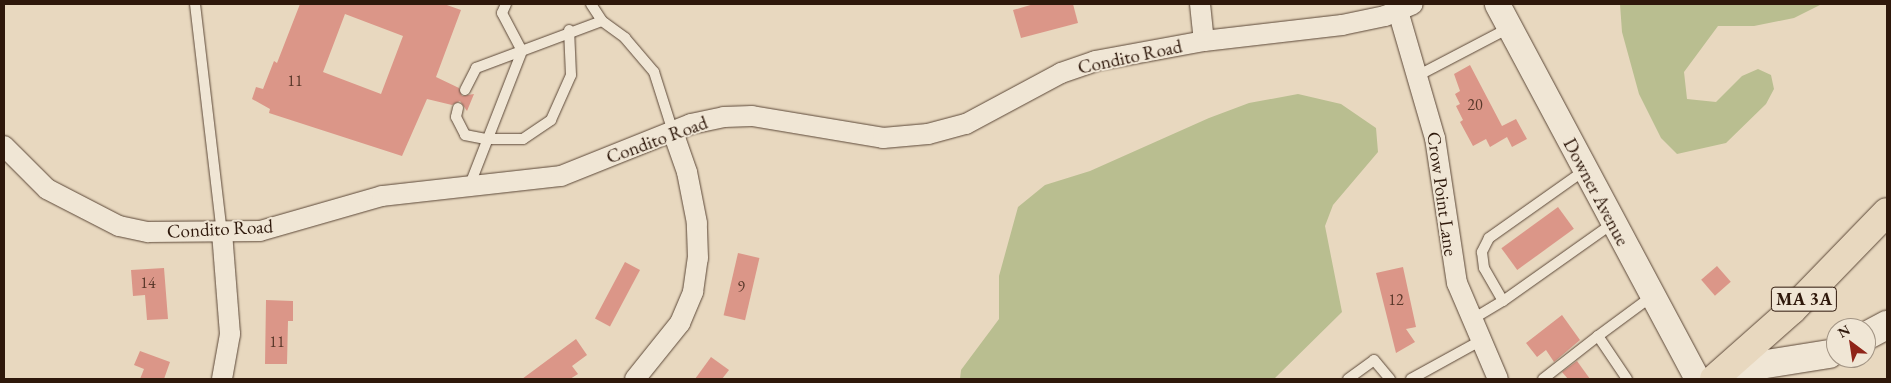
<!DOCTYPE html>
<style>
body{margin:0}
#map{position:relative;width:1891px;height:383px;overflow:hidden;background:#e8d8bf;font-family:"EB Garamond",serif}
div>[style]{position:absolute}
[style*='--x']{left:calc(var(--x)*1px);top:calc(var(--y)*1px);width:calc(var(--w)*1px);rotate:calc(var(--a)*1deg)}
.green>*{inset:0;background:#b9be90}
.building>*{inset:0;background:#db9688;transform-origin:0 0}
.roads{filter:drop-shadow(0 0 1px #5c4838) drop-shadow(0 0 1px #5c4838)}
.service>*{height:10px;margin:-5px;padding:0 5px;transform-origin:5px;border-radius:5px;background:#f0e6d5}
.minor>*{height:20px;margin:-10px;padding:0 10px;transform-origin:10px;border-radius:10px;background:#f0e6d5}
.tertiary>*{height:25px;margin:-12.5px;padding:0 12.5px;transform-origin:12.5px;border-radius:12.5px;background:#f0e6d5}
.secondary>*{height:28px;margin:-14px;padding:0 14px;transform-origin:14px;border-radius:14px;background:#f0e6d5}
.primary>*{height:28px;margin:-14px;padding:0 14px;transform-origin:14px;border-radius:14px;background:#e8d8bf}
span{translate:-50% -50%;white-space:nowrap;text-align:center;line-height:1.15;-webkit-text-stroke:4px #f0e6d5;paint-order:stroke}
.number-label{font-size:16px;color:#59382a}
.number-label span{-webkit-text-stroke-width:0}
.shield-label span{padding:1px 4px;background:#f0e6d5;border:1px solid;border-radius:4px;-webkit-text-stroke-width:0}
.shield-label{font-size:18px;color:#2e180b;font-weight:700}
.street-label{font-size:19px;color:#2e180b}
.frame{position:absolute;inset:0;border:5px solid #2e180b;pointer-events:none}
.north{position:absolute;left:1826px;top:318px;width:50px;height:50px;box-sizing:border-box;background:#f0e6d5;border:1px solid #a29484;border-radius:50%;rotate:329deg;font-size:14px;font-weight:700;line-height:20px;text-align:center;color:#2e180b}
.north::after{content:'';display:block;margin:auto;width:18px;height:22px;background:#8f2418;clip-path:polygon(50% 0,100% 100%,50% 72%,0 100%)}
</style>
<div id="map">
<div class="green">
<div style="clip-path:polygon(1620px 4px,1822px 4px,1794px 18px,1754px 26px,1718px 26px,1684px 72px,1687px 99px,1716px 102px,1742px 76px,1758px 69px,1771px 75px,1774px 89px,1766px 104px,1726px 143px,1677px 154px,1661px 138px,1639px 94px,1622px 32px)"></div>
<div style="clip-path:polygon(1298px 94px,1341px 104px,1376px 128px,1378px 152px,1333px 205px,1325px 226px,1342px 312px,1274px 379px,960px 379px,961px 370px,999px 319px,999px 276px,1018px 207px,1045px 185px,1090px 171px,1209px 118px,1249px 103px)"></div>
</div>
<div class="building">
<div style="clip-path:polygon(evenodd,300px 4px,444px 4px,461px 10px,436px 77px,459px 88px,462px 96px,474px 94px,467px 111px,460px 101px,452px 105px,427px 99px,402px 156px,269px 113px,270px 109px,252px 99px,256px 87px,263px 89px,274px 61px,277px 63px,300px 4px,345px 14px,403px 36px,381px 94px,323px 72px,345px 14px)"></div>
<div style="clip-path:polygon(1034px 4px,1073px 4px,1078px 23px,1021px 38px,1013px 10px)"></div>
<div style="clip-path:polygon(1470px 65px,1502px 126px,1516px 119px,1527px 139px,1512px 147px,1507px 137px,1490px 147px,1486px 139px,1473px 146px,1460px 122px,1463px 120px,1456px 106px,1460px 104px,1455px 94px,1460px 91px,1454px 74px)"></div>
<div style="left:1558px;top:207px;width:27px;height:70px;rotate:54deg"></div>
<div style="left:738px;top:253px;width:22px;height:64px;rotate:13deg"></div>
<div style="left:625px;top:262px;width:17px;height:64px;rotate:28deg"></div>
<div style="left:1717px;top:266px;width:21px;height:21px;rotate:49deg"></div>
<div style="clip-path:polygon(1403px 267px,1416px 327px,1406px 329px,1415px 342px,1396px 353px,1376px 273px)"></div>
<div style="clip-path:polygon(164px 268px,168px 319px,147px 320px,145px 295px,133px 296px,131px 270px)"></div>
<div style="clip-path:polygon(266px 300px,293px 301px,293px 321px,288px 321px,287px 364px,265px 364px)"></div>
<div style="clip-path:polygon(1562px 315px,1580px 340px,1554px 362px,1546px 350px,1537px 357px,1526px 343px)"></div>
<div style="clip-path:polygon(576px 339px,587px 355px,572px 366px,578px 374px,570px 379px,522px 379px)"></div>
<div style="clip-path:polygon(140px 351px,170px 362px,164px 379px,140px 379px,144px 369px,134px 365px)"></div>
<div style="clip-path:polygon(711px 357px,729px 370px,722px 379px,695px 379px)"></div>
<div style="clip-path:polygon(1577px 361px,1590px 379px,1568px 379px,1562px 372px)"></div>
</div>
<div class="roads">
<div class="service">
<div style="--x:195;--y:4;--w:231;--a:83.3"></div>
<div style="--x:591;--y:4;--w:20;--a:57"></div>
<div style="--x:602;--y:21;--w:29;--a:36"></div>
<div style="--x:625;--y:38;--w:45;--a:49.5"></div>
<div style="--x:654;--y:72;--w:63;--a:72.4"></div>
<div style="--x:1419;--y:75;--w:102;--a:-27.6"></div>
<div style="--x:465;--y:90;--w:25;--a:-63"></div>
<div style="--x:476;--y:68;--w:134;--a:-20.5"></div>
<div style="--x:458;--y:108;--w:9;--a:103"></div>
<div style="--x:456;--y:117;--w:20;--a:63"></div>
<div style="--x:465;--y:135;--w:21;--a:11"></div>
<div style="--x:486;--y:139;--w:37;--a:0"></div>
<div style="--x:523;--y:139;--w:34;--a:-34"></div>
<div style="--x:551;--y:120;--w:49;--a:-66"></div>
<div style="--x:571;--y:75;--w:45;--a:-92.5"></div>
<div style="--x:1585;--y:170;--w:118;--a:144.7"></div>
<div style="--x:1489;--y:238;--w:16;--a:117"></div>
<div style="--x:1482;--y:252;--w:16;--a:83"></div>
<div style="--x:1484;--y:268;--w:38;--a:60"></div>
<div style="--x:1503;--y:301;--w:135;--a:-35.3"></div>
<div style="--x:469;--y:187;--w:146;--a:-68.7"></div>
<div style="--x:522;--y:51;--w:43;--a:-117.8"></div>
<div style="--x:502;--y:13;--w:10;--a:-66"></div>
<div style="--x:1471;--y:320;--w:37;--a:-31"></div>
<div style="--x:1348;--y:379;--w:32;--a:-36"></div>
<div style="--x:1374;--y:360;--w:25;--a:50"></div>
<div style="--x:1411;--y:379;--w:79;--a:-28.8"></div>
<div style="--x:1543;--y:379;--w:70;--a:-38"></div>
<div style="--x:1627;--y:379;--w:52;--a:-124"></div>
<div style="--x:1598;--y:336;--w:67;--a:-36.5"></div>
</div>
<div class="minor">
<div style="--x:1200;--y:4;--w:37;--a:84"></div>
<div style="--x:1396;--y:4;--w:140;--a:73.8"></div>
<div style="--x:1435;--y:138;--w:147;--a:81.4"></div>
<div style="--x:1457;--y:283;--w:104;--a:66.9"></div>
<div style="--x:4;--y:146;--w:61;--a:45"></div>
<div style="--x:47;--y:189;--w:81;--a:27.2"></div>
<div style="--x:119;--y:226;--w:30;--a:12"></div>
<div style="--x:148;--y:232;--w:112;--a:-0.5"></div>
<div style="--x:260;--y:231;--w:127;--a:-16"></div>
<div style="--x:382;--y:196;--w:180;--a:-6.4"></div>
<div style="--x:561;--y:176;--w:140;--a:-21.8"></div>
<div style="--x:691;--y:124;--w:34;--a:-12"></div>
<div style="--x:724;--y:117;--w:28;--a:-2"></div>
<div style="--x:752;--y:116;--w:133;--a:9.5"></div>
<div style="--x:883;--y:138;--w:45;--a:-5.1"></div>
<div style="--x:928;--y:134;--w:39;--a:-15"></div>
<div style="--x:966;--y:124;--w:108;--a:-28.2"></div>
<div style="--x:1061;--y:73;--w:36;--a:-19"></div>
<div style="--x:1095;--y:61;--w:111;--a:-10.4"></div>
<div style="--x:1204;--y:41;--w:139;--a:-6.6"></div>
<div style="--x:1342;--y:25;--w:44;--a:-11.8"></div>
<div style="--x:1385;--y:16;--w:30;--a:-23"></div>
<div style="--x:222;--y:379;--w:46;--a:-79.9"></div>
<div style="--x:230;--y:334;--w:101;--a:-94.5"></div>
<div style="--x:635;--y:379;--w:72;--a:-51.2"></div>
<div style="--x:680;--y:323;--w:34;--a:-67"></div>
<div style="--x:693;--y:292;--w:34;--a:-82"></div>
<div style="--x:698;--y:258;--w:35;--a:-92"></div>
<div style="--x:697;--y:223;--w:52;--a:-101.1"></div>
<div style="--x:687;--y:172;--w:42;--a:-109.3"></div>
</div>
<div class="tertiary">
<div style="--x:1497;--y:4;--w:425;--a:61.9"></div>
</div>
<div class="secondary">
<div style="--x:1866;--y:336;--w:24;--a:-28"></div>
<div style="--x:1725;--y:379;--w:32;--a:-24"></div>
<div style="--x:1754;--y:366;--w:76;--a:-9.1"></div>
</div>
<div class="primary">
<div style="--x:1714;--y:379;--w:104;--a:-41.5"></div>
<div style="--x:1792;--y:310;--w:136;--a:-45.9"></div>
</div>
</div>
<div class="number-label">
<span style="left:295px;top:81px">11</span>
<span style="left:1475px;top:105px">20</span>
<span style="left:148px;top:283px">14</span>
<span style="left:741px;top:287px">9</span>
<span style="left:1396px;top:300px">12</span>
<span style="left:277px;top:342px">11</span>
</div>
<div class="shield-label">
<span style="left:1804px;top:299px">MA 3A</span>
</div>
<div class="street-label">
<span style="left:1130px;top:57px;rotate:-12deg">Condito Road</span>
<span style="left:657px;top:140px;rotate:-20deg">Condito Road</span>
<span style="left:1596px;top:192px;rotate:62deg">Downer Avenue</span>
<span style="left:1442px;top:194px;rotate:82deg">Crow Point Lane</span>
<span style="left:220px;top:229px;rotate:-3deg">Condito Road</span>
</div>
<div class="frame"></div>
<div class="north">N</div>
</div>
